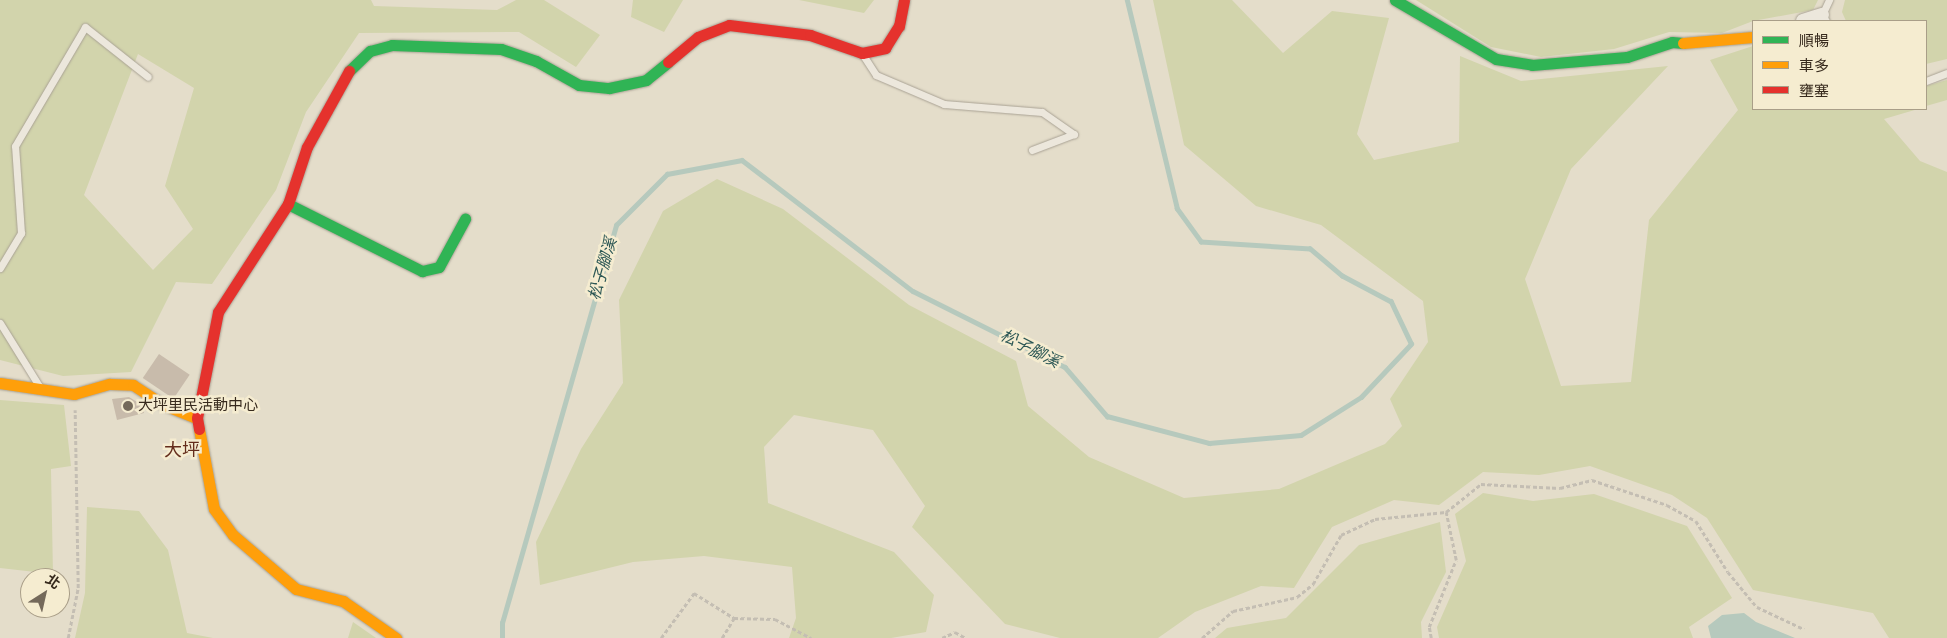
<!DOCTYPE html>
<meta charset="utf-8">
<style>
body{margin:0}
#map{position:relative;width:1947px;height:638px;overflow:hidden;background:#e4ddca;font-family:"Crimson Pro","Noto Sans TC",serif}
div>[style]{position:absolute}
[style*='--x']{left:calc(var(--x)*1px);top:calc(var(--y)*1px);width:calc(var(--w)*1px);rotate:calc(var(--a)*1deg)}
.green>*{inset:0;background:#d2d4ac}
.water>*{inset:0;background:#b6c9bd}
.stream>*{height:4.5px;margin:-2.25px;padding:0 2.25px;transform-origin:2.25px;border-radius:2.25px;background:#b6c9bd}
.building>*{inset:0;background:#c8bbab;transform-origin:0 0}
.path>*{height:2.5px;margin-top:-1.25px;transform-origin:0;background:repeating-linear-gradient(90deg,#c4beb3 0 4px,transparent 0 6.5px)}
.roads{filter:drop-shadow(0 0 1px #a9a294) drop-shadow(0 0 1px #a9a294)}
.lane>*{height:7px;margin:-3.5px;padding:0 3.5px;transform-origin:3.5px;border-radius:3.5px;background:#ece7dc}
.street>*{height:14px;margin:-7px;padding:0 7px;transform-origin:7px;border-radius:7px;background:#ece7dc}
.fast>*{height:11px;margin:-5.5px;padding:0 5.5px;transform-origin:5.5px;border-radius:5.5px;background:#30b455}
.slow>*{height:11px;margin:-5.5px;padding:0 5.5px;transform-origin:5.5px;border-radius:5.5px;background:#ff9f0a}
.jam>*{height:11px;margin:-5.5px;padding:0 5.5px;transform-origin:5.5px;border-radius:5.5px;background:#e5322d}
.dots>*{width:14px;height:14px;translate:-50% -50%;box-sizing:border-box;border:2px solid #f5ecd0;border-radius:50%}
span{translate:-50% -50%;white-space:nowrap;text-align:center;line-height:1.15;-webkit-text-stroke:5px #f5ecd0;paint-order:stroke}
.poi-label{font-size:15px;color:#372a1d}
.left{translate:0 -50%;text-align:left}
.water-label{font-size:16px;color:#2c5755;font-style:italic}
.quarter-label{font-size:18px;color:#642d1c}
.legend{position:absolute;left:1752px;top:20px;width:175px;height:90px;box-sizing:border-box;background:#f5ecd0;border:1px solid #a99e88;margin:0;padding:6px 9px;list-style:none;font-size:15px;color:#372a1d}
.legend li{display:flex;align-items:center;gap:10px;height:25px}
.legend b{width:25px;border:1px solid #a99e88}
.north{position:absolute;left:20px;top:568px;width:50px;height:50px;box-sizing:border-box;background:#f5ecd0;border:1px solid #a99e88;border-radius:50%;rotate:35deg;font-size:14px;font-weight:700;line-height:20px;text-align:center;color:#372a1d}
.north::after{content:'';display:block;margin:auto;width:18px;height:22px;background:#74695a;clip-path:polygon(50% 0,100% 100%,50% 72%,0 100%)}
</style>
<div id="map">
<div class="green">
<div style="clip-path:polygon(evenodd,0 0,371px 0,374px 6px,497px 10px,516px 0,544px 0,600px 35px,576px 67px,519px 32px,359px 33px,306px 112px,276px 190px,212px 284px,176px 282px,131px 372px,63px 376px,0 360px,0 0,138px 54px,194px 88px,165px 186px,193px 229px,153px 270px,84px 195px,138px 54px)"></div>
<div style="clip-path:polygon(633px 0,683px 0,664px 32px,631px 17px)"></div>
<div style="clip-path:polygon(799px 0,874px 0,864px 13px)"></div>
<div style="clip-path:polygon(1153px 0,1232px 0,1283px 53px,1332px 11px,1389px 18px,1357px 134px,1374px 160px,1459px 142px,1460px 56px,1521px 81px,1668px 66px,1571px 169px,1525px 279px,1561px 386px,1631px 382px,1649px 220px,1738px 110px,1710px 60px,1753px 46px,1753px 109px,1918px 109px,1884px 119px,1920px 161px,1947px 172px,1947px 638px,1889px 638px,1873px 613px,1753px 590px,1707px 518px,1672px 495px,1590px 466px,1539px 475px,1483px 472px,1439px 505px,1394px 500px,1332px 527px,1294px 588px,1261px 586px,1195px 612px,1158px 638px,1060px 638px,1005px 624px,912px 527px,925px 506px,873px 430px,794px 415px,764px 447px,768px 503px,894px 552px,934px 595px,926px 632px,891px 638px,789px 638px,796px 618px,792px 567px,704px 556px,633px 562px,540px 585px,536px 542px,581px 449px,623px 383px,619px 300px,663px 211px,717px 179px,783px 209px,909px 305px,1016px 361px,1028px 406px,1089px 457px,1184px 498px,1279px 489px,1385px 444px,1402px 426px,1390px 399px,1428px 342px,1423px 301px,1321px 225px,1256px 206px,1184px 145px)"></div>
<div style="clip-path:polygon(1416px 0,1818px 0,1813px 10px,1753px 21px,1722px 33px,1669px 32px,1614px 49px,1541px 57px,1491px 47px)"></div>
<div style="clip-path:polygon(1845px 0,1947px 0,1947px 59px,1926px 64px,1926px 21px,1846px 21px,1842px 12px)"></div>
<div style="clip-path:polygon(1947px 80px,1947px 100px,1926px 106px,1926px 86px)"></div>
<div style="clip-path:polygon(0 400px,64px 405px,71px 466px,51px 469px,53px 574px,0 568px)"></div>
<div style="clip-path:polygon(1483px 493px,1533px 501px,1594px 494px,1687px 526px,1732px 598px,1689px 627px,1693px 638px,1439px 638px,1437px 627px,1466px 561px,1455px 514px)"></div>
<div style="clip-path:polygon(87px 507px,139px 511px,168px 550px,187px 633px,213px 638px,75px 638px,85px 593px)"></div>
<div style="clip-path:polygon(1440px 522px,1446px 572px,1421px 622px,1422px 638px,1215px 638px,1227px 628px,1286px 618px,1359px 545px)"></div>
<div style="clip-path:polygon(353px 622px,376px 638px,348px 638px)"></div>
</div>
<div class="water">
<div style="clip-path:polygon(1744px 613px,1756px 622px,1795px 638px,1711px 638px,1708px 626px,1722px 615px)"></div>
</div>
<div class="stream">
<div style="--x:502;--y:638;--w:15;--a:-90"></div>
<div style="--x:502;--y:623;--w:414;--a:-74"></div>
<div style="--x:616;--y:225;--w:72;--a:-45"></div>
<div style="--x:667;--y:174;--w:76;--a:-10.6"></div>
<div style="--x:742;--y:160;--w:215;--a:37.5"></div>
<div style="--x:913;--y:291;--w:170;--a:26.6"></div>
<div style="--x:1065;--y:367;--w:65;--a:49.4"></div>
<div style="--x:1107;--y:416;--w:106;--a:14.8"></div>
<div style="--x:1209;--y:443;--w:92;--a:-5"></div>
<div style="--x:1301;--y:435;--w:71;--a:-32.3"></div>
<div style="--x:1361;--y:397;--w:73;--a:-46.7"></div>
<div style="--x:1411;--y:344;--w:47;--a:-115.5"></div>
<div style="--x:1391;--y:302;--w:55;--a:-152"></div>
<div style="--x:1342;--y:276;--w:42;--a:-139.8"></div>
<div style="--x:1310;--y:249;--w:109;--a:-176.3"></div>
<div style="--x:1201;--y:242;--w:41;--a:-126"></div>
<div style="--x:1177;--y:209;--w:215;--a:-103.5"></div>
</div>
<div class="building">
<div style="left:159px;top:354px;width:37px;height:29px;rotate:34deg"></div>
<div style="clip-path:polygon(129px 397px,142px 405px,144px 413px,117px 420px,112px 399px)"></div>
</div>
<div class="path">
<div style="--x:68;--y:638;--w:51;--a:-78.7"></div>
<div style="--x:78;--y:588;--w:178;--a:-91"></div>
<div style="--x:661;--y:638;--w:56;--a:-53.7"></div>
<div style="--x:694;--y:593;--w:47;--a:32"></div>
<div style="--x:734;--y:618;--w:41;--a:1.4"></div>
<div style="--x:775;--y:619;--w:41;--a:27.8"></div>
<div style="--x:722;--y:638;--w:23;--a:-59"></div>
<div style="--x:942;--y:638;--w:14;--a:-25"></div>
<div style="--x:955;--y:632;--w:13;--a:29"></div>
<div style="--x:1202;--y:638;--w:41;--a:-41.1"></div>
<div style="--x:1233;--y:611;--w:66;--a:-12.3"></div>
<div style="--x:1297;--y:597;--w:21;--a:-39"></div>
<div style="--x:1313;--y:584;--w:56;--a:-60.3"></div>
<div style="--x:1341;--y:535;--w:38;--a:-25"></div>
<div style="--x:1375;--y:519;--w:71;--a:-5.6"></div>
<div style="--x:1446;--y:512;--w:45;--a:-38.7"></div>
<div style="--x:1481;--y:484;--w:79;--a:2.9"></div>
<div style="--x:1560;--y:488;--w:33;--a:-14"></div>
<div style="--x:1592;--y:480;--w:79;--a:18.4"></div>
<div style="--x:1667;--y:505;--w:33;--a:29"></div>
<div style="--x:1696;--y:521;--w:60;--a:57.9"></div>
<div style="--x:1728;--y:572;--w:45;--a:50.4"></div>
<div style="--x:1757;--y:607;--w:52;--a:25.1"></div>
<div style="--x:1431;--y:638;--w:11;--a:-100"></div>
<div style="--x:1429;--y:627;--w:72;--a:-68.1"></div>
<div style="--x:1456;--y:560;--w:49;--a:-101.8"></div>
</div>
<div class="roads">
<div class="lane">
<div style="--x:1826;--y:21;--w:7;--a:-124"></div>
<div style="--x:1822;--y:15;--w:17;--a:-65"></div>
<div style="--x:863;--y:55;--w:24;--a:57"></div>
<div style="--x:876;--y:75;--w:74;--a:23.1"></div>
<div style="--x:944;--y:104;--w:98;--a:4.7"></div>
<div style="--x:1042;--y:112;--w:39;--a:35"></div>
<div style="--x:1074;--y:134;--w:45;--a:159.1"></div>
<div style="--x:1926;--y:81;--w:22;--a:-21"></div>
<div style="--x:0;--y:268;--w:41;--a:-59"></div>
<div style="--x:21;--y:233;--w:87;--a:-93.9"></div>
<div style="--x:15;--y:146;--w:138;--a:-59.5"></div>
<div style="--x:85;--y:27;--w:80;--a:38.4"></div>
<div style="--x:0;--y:323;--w:74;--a:58.2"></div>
</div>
<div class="street">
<div style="--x:1803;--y:21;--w:20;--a:-18"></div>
</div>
<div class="fast">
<div style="--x:1395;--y:0;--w:117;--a:30.3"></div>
<div style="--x:1496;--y:59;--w:36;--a:9"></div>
<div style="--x:1532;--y:65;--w:95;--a:-4.8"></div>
<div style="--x:1627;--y:57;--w:47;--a:-18.4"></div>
<div style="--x:1672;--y:42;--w:11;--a:5"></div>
<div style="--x:349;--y:71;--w:29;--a:-44"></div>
<div style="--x:370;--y:51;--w:23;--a:-15"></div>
<div style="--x:392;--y:45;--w:109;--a:2.1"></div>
<div style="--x:501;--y:49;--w:37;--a:19"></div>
<div style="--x:536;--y:61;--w:49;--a:29.2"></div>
<div style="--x:579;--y:85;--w:30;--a:6"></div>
<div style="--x:609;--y:88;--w:38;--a:-12"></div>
<div style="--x:646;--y:80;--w:28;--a:-39"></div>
<div style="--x:288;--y:204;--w:150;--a:26.6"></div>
<div style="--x:422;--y:271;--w:17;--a:-13"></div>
<div style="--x:439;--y:267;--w:55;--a:-61.6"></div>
</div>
<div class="slow">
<div style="--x:1683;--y:43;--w:70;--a:-4.9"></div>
<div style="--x:0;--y:383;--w:75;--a:8.5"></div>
<div style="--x:74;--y:394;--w:37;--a:-16"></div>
<div style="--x:110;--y:384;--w:23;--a:2"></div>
<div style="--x:133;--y:385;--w:37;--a:33"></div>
<div style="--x:164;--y:405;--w:35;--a:22"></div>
<div style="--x:199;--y:429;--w:81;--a:79.4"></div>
<div style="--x:214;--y:509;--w:32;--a:54"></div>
<div style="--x:233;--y:535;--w:83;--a:40.6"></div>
<div style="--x:296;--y:589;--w:49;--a:14.3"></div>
<div style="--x:343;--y:601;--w:65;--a:34.9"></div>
</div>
<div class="jam">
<div style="--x:668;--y:62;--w:39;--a:-40"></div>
<div style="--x:698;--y:37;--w:33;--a:-21"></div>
<div style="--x:729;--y:25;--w:82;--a:7"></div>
<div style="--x:810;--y:35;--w:55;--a:19.1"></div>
<div style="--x:862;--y:53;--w:24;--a:-12"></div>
<div style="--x:885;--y:48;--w:26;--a:-58"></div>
<div style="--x:899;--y:26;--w:26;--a:-79"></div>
<div style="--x:199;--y:429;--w:11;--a:-100"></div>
<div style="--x:197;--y:418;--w:108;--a:-78.8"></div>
<div style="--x:218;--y:312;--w:129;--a:-57.1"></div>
<div style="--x:288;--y:204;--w:60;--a:-71.6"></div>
<div style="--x:307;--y:147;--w:87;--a:-61.1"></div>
</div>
</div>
<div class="dots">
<div style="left:128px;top:406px;background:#74695a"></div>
</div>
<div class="poi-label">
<span class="left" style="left:138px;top:406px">大坪里民活動中心</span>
</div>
<div class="water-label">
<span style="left:603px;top:269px;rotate:-74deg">松子腳溪</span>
<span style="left:1030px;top:349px;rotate:27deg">松子腳溪</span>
</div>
<div class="quarter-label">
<span style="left:182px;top:450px">大坪</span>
</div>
<ul class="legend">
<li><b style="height:6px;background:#30b455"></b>順暢</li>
<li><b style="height:6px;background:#ff9f0a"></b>車多</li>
<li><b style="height:6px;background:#e5322d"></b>壅塞</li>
</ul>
<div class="north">北</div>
</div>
